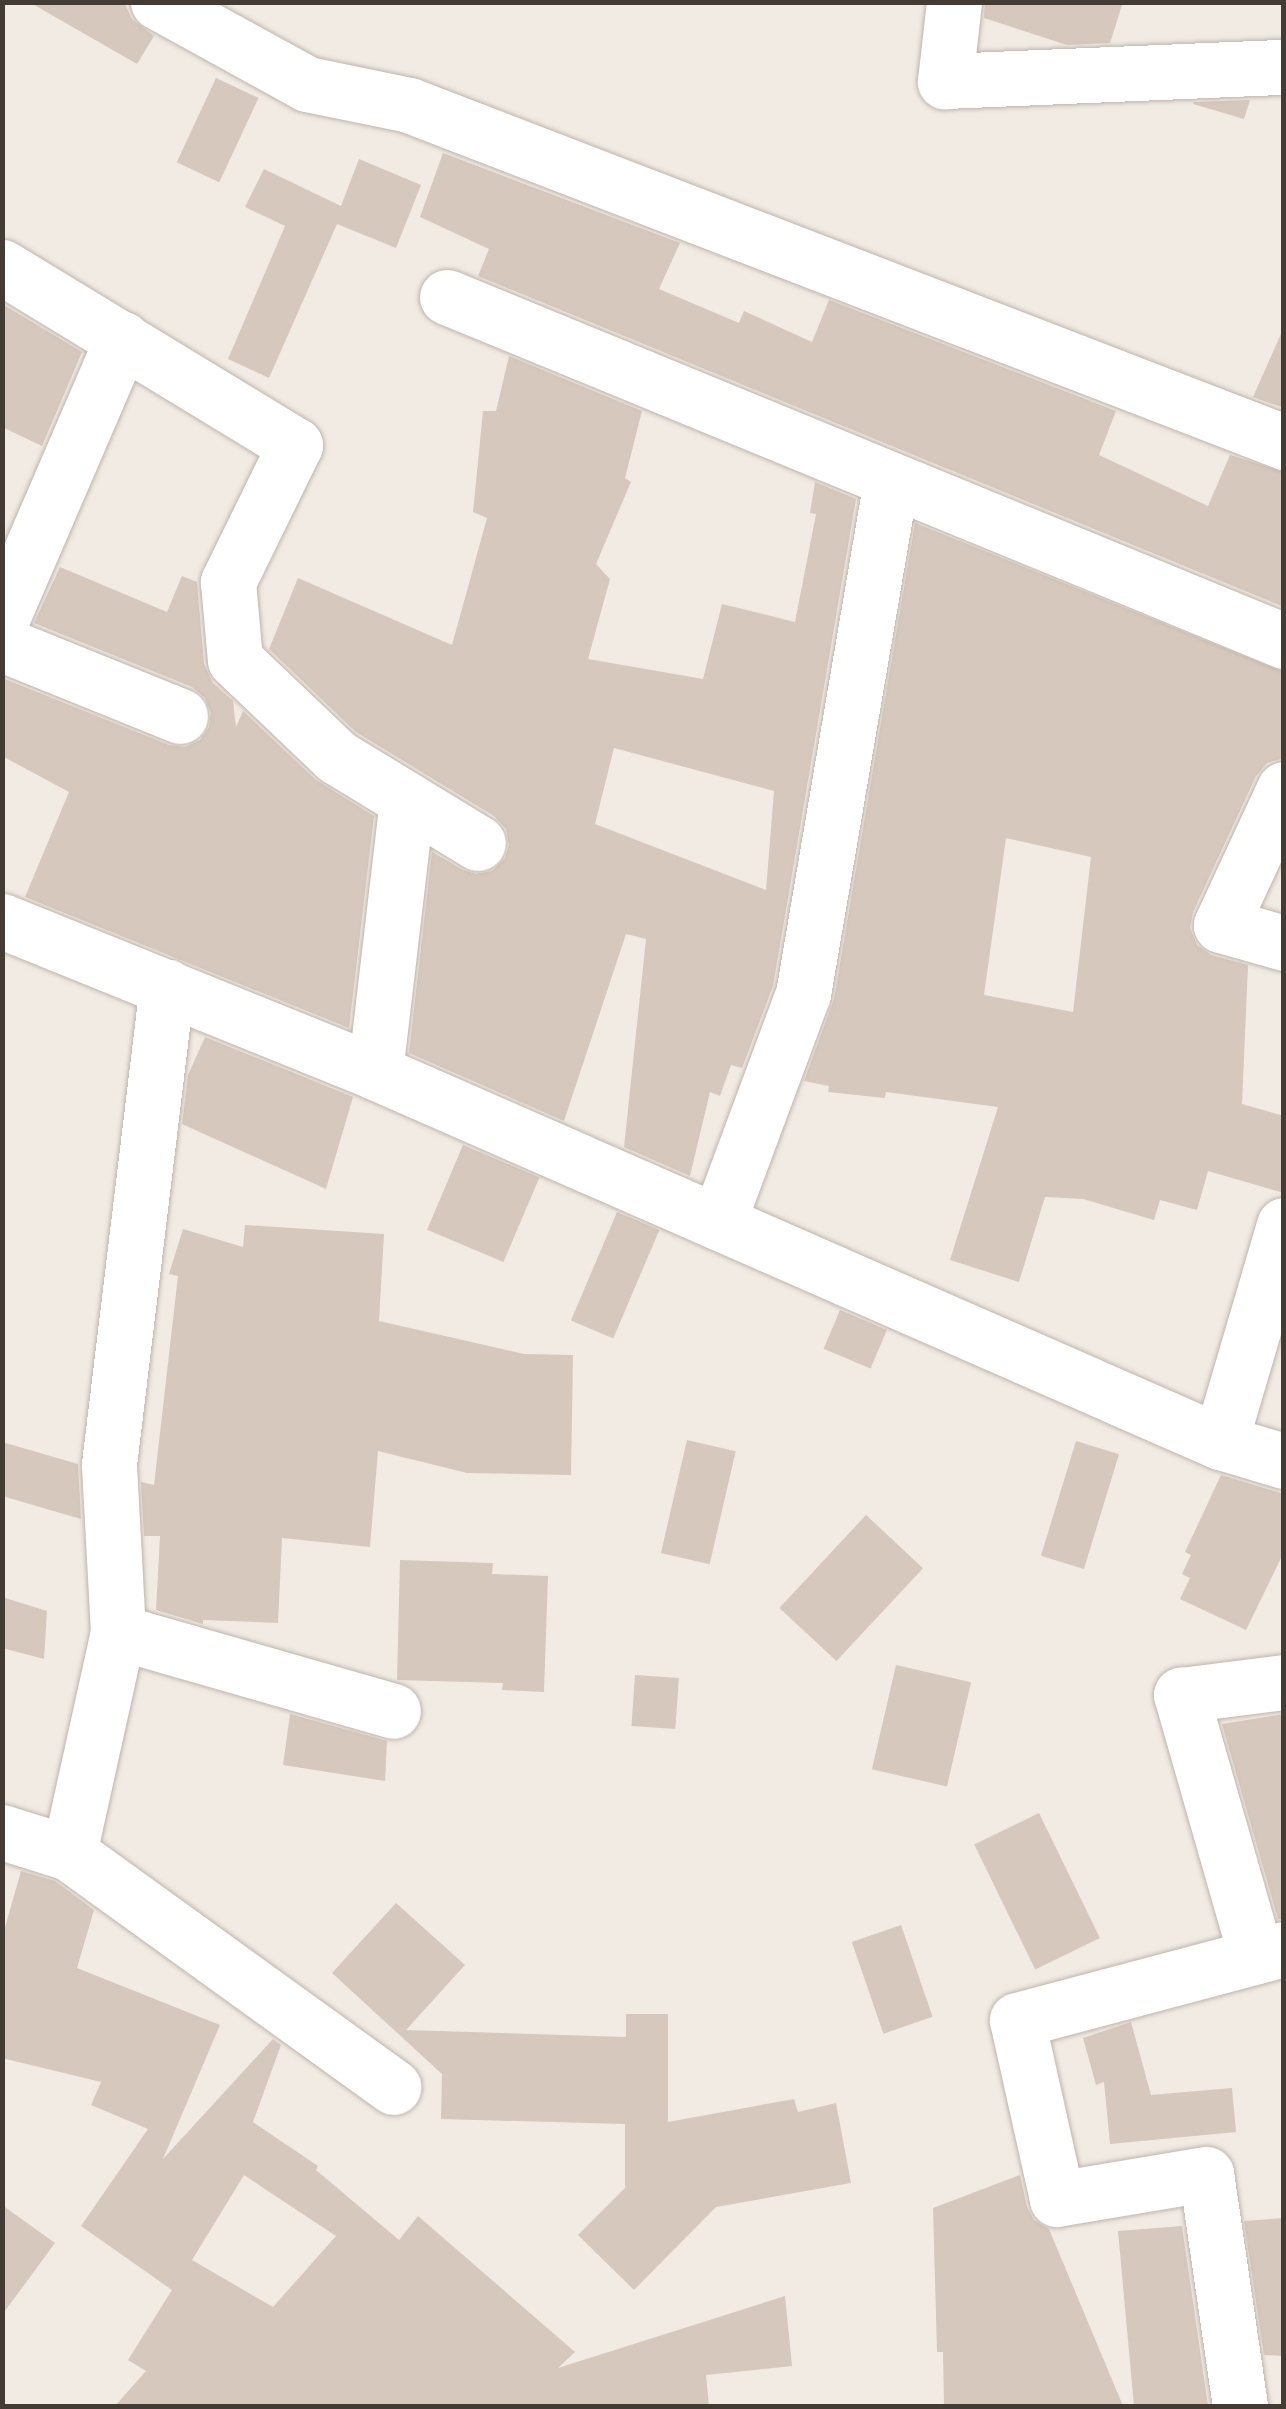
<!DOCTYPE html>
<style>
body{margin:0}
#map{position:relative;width:1286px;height:2409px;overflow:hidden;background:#f1ebe4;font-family:"DM Sans",sans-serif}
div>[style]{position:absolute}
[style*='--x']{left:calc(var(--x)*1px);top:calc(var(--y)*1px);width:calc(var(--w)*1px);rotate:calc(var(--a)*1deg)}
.building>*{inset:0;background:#d6c8bd;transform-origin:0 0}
.roads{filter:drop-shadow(0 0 2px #bfb4aa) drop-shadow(0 0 2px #bfb4aa)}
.minor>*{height:55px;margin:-27.5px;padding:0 27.5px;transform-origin:27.5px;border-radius:27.5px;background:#fff}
span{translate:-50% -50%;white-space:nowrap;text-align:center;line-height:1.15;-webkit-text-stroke:8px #fff;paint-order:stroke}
.frame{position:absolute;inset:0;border:5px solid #433b34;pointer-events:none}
</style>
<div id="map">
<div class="building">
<div style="clip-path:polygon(29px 2px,124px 2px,132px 19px,154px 36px,137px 64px)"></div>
<div style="clip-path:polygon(985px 2px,1123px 2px,1110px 43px,1067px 45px,984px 18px)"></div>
<div style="left:216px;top:78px;width:47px;height:93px;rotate:25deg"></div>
<div style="clip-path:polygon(1250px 100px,1244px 119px,1193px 104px,1194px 102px)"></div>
<div style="clip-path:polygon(443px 153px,680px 243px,659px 289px,739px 323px,744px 311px,812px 342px,829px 300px,1116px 411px,1099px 455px,1208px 506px,1230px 455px,1284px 472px,1284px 607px,478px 276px,489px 249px,420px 217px)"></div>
<div style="clip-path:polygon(359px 159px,421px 185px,396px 248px,337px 224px,269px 378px,228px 359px,285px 226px,245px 207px,264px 169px,341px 206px)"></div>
<div style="clip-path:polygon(2px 304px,82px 352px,42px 446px,2px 427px)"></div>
<div style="clip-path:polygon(1284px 327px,1284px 408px,1253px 397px)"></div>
<div style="clip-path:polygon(evenodd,509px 356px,642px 411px,625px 478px,631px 482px,596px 564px,610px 579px,588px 659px,703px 679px,722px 604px,795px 622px,816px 514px,810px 513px,815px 482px,856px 499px,773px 986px,742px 1068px,731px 1065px,720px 1096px,710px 1092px,690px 1176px,624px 1147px,646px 939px,626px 934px,564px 1121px,409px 1053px,432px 852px,463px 870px,476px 874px,492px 871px,505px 858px,509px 845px,506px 829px,494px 816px,356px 732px,269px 649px,298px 578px,452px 645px,487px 518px,473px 512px,483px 411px,496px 411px,509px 356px,614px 748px,774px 791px,766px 890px,595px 824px,614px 748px)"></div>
<div style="clip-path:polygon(evenodd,915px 523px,1284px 672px,1284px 758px,1267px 763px,1256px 776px,1193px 912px,1190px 928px,1197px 945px,1211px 955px,1248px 965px,1242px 1104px,1284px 1116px,1284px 1193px,1208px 1171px,1197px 1210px,1160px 1200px,1154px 1220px,1083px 1199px,1045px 1197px,1019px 1282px,950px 1260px,998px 1107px,886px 1092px,885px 1098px,828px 1092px,829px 1086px,804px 1081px,834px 999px,915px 523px,1006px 838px,1091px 857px,1073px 1012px,984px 995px,1006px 838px)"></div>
<div style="clip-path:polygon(60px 567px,167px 612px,182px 576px,197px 582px,204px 664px,213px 683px,233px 701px,236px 727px,243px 711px,316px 780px,374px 816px,349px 1028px,25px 897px,69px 792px,2px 756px,2px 678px,169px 745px,185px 747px,200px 740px,209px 727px,211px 713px,205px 698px,192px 687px,34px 623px)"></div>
<div style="clip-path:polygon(205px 1037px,353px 1097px,326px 1189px,182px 1124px,188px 1075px)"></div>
<div style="left:463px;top:1145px;width:83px;height:92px;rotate:23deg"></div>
<div style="left:617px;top:1212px;width:46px;height:118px;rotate:23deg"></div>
<div style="clip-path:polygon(245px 1225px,384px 1234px,379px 1321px,524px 1354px,573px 1355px,571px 1475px,467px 1473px,378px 1451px,370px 1547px,282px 1538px,278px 1623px,203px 1620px,203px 1624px,156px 1610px,160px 1536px,144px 1536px,141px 1482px,154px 1485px,178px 1276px,169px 1274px,183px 1229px,243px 1247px)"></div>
<div style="left:840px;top:1310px;width:51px;height:42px;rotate:23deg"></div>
<div style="left:687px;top:1440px;width:50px;height:116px;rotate:13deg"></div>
<div style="left:1076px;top:1441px;width:45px;height:120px;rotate:17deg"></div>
<div style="clip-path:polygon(2px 1442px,78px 1464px,81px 1519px,2px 1496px)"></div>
<div style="clip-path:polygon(1221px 1475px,1284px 1494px,1284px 1552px,1246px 1630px,1180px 1599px,1190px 1578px,1182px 1574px,1191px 1555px,1185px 1552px)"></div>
<div style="left:866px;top:1515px;width:78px;height:127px;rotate:43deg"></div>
<div style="clip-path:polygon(400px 1560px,493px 1563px,492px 1574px,548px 1576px,544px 1692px,502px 1690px,503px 1683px,397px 1680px)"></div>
<div style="clip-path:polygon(2px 1597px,47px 1611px,44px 1659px,2px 1648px)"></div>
<div style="left:896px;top:1665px;width:77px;height:107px;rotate:13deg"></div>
<div style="left:635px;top:1675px;width:44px;height:51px;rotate:4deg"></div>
<div style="clip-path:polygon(290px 1714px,387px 1741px,385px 1781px,283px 1765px)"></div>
<div style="clip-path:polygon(1284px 1714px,1284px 1919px,1278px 1919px,1222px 1724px)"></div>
<div style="left:1039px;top:1813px;width:139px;height:72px;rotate:64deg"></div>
<div style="clip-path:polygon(evenodd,21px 1871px,55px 1881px,94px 1910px,77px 1968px,220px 2025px,163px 2159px,273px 2039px,281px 2045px,253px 2122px,318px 2166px,316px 2170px,399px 2240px,418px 2216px,575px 2352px,558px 2368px,785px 2296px,792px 2366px,706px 2375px,709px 2406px,115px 2406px,146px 2371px,128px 2360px,172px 2290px,81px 2226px,148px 2129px,91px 2105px,101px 2082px,2px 2058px,2px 1938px,21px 1871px,244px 2175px,336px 2236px,273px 2307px,192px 2260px,244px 2175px)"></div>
<div style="clip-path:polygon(396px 1903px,465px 1965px,406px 2030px,626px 2037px,626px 2014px,668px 2014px,668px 2122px,794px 2099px,798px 2112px,836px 2103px,851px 2183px,716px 2207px,634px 2290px,578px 2235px,625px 2188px,625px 2124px,441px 2119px,442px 2074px,332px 1973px)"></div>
<div style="left:901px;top:1925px;width:97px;height:52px;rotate:71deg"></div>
<div style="clip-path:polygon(1131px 2022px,1151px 2095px,1232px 2088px,1236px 2132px,1110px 2144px,1104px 2082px,1096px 2085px,1083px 2038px)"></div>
<div style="clip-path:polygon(1020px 2175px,1027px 2207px,1034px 2220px,1049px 2229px,1123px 2406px,944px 2406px,943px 2352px,937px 2352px,933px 2208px)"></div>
<div style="clip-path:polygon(2px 2205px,55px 2243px,2px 2315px)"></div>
<div style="clip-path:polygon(1284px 2218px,1284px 2356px,1264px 2355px,1244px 2221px)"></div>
<div style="clip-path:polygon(1182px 2226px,1208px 2406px,1134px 2406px,1118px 2231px)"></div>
</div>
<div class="roads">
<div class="minor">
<div style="--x:158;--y:2;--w:170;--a:28.8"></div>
<div style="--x:307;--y:84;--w:104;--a:11.6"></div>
<div style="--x:409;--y:105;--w:938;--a:21.06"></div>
<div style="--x:954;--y:2;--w:80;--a:96.5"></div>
<div style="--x:945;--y:81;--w:339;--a:-2.4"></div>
<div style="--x:2;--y:267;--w:343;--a:31.3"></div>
<div style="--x:295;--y:445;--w:153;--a:116.1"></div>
<div style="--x:228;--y:582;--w:78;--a:84.9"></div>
<div style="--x:235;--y:660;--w:141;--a:43.6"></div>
<div style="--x:337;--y:757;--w:165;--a:31.4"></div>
<div style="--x:447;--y:297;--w:905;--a:22.34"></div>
<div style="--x:2;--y:618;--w:304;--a:-66.7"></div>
<div style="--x:2;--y:644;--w:192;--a:22"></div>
<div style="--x:1284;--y:789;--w:150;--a:114.9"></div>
<div style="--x:1221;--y:925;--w:66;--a:15.9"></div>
<div style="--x:2;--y:921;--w:402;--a:22"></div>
<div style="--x:375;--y:1072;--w:922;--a:23.65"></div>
<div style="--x:375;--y:1072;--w:274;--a:-83.3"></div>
<div style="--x:718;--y:1222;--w:243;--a:-69.6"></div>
<div style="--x:803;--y:994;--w:521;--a:-80.28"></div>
<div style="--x:1284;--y:1225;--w:226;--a:106.4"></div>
<div style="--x:1220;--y:1442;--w:67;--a:16.5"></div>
<div style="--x:118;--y:1632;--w:286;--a:16"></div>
<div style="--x:2;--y:1832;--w:70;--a:17.4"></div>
<div style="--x:69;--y:1853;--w:400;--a:35.8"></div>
<div style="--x:69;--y:1853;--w:226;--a:-77.5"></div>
<div style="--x:118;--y:1632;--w:168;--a:-93.1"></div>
<div style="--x:109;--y:1464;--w:481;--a:-83.1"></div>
<div style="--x:1256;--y:1956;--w:272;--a:-106"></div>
<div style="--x:1181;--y:1695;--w:104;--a:-7.2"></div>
<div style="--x:1240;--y:2406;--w:234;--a:-98.3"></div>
<div style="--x:1206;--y:2174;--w:151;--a:170.5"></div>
<div style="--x:1057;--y:2199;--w:183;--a:-102.6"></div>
<div style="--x:1017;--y:2020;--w:276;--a:-14.9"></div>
</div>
</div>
<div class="frame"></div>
</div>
